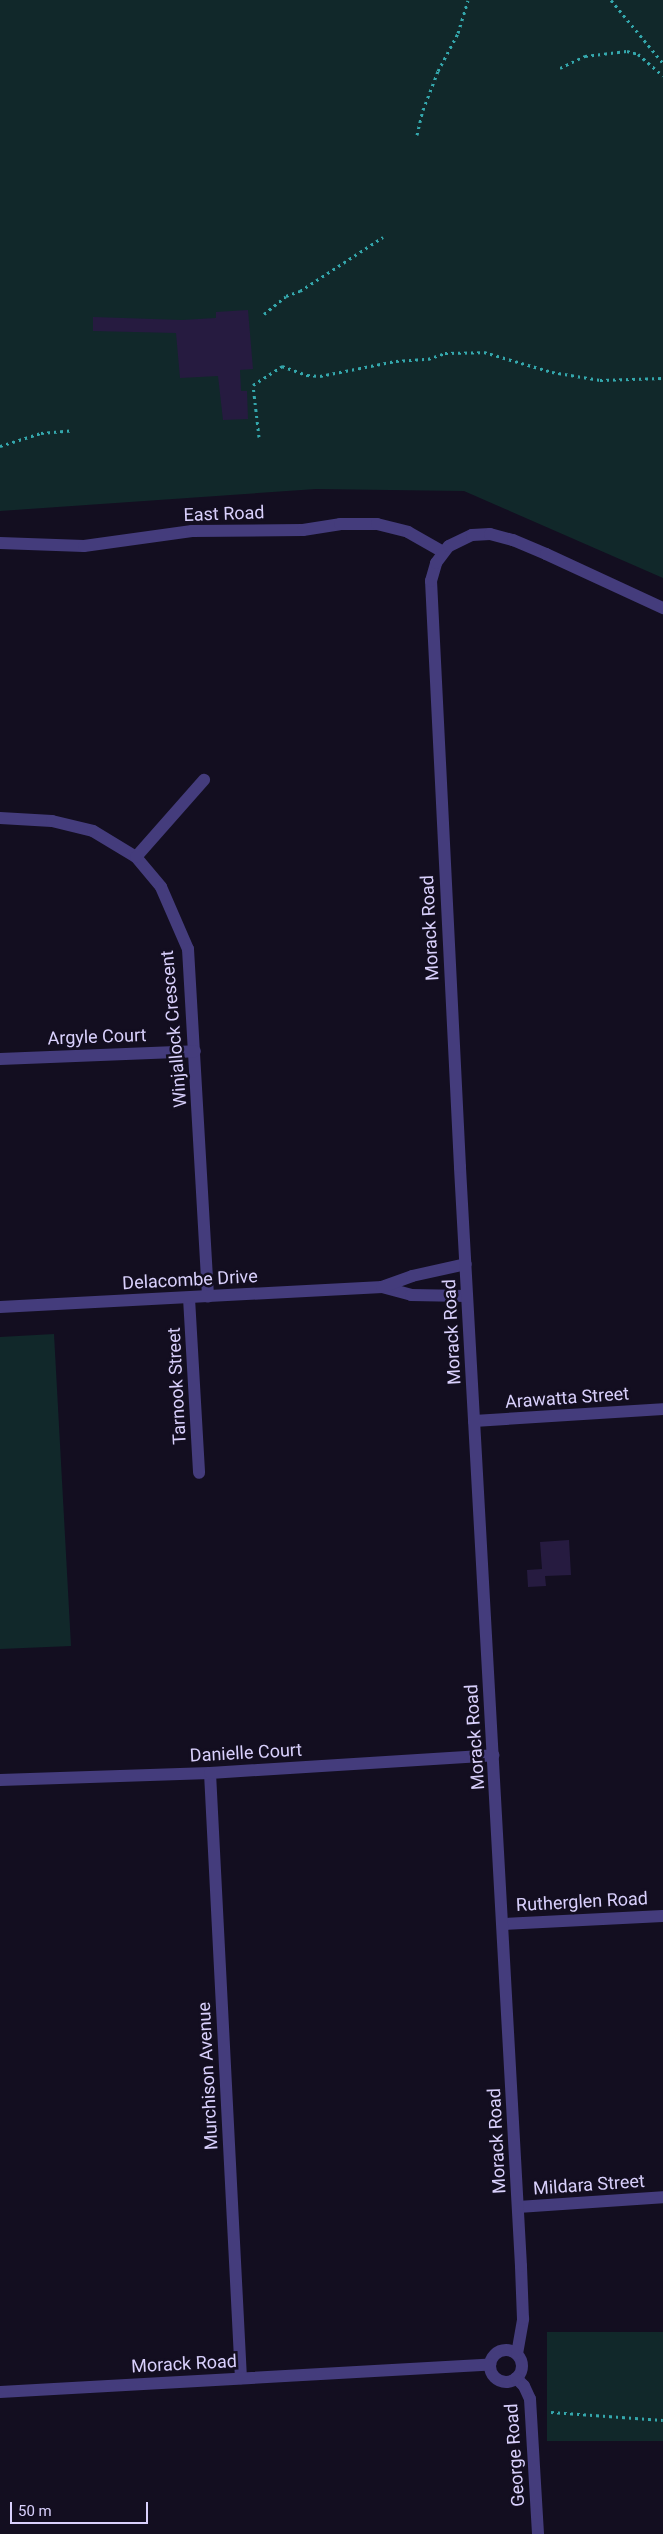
<!DOCTYPE html>
<style>
body{margin:0}
#map{position:relative;width:663px;height:2534px;overflow:hidden;background:#130e20;font-family:Roboto,sans-serif}
div>[style]{position:absolute}
[style*='--x']{left:calc(var(--x)*1px);top:calc(var(--y)*1px);width:calc(var(--w)*1px);rotate:calc(var(--a)*1deg)}
.green>*{inset:0;background:#11282a;transform-origin:0 0}
.building>*{inset:0;background:#261b40}
.path>*{height:3px;margin-top:-1.5px;transform-origin:0;background:repeating-linear-gradient(90deg,#34a7ac 0 2.5px,transparent 0 6.5px)}
.street>*{height:12px;margin:-6px;padding:0 6px;transform-origin:6px;border-radius:6px;background:#443c7c}
.street>.ring{margin:-6px;padding:0;box-sizing:content-box;background:none;border:12px solid #443c7c;border-radius:50%}
span{translate:-50% -50%;white-space:nowrap;text-align:center;line-height:1.15;-webkit-text-stroke:5px #130e20;paint-order:stroke}
.street-label{font-size:18px;color:#d9d0fc}
.scale{position:absolute;left:10px;top:2502px;width:138px;height:22px;box-sizing:border-box;border:2px solid #d9d0fc;border-top:0;padding-left:6px;font-size:15px;line-height:18px;white-space:nowrap;color:#d9d0fc;-webkit-text-stroke:4px #130e20;paint-order:stroke}
</style>
<div id="map">
<div class="green">
<div style="clip-path:polygon(0 0,663px 0,663px 578px,464px 491px,316px 489px,0 511px)"></div>
<div style="clip-path:polygon(54px 1334px,71px 1646px,0 1649px,0 1337px)"></div>
<div style="left:663px;top:2332px;width:109px;height:116px;rotate:90deg"></div>
</div>
<div class="building">
<div style="clip-path:polygon(248px 310px,253px 369px,240px 370px,241px 391px,247px 391px,248px 419px,223px 420px,218px 376px,180px 378px,176px 333px,93px 331px,93px 317px,182px 320px,216px 318px,216px 312px)"></div>
<div style="clip-path:polygon(569px 1540px,571px 1575px,545px 1576px,546px 1586px,528px 1587px,527px 1570px,542px 1569px,540px 1542px)"></div>
</div>
<div class="path">
<div style="--x:611;--y:0;--w:82;--a:50.5"></div>
<div style="--x:560;--y:68;--w:28;--a:-26"></div>
<div style="--x:585;--y:56;--w:42;--a:-6.8"></div>
<div style="--x:627;--y:51;--w:11;--a:15"></div>
<div style="--x:638;--y:54;--w:33;--a:41"></div>
<div style="--x:417;--y:135;--w:26;--a:-77"></div>
<div style="--x:423;--y:110;--w:42;--a:-69"></div>
<div style="--x:438;--y:71;--w:43;--a:-62.2"></div>
<div style="--x:458;--y:33;--w:34;--a:-73"></div>
<div style="--x:264;--y:314;--w:28;--a:-39"></div>
<div style="--x:286;--y:296;--w:15;--a:-20"></div>
<div style="--x:300;--y:291;--w:99;--a:-33"></div>
<div style="--x:259;--y:437;--w:52;--a:-96.6"></div>
<div style="--x:253;--y:385;--w:35;--a:-33"></div>
<div style="--x:282;--y:366;--w:27;--a:20"></div>
<div style="--x:307;--y:375;--w:13;--a:4"></div>
<div style="--x:320;--y:376;--w:77;--a:-11.2"></div>
<div style="--x:396;--y:361;--w:32;--a:-4"></div>
<div style="--x:428;--y:359;--w:18;--a:-19"></div>
<div style="--x:445;--y:353;--w:39;--a:-1"></div>
<div style="--x:484;--y:352;--w:71;--a:16.4"></div>
<div style="--x:552;--y:372;--w:49;--a:9.5"></div>
<div style="--x:600;--y:380;--w:63;--a:-1.8"></div>
<div style="--x:0;--y:446;--w:43;--a:-17.6"></div>
<div style="--x:41;--y:433;--w:32;--a:-5"></div>
<div style="--x:551;--y:2412;--w:112;--a:4.1"></div>
</div>
<div class="street">
<div style="--x:0;--y:543;--w:84;--a:2"></div>
<div style="--x:84;--y:546;--w:109;--a:-7.9"></div>
<div style="--x:192;--y:531;--w:111;--a:-0.5"></div>
<div style="--x:303;--y:530;--w:37;--a:-9"></div>
<div style="--x:340;--y:524;--w:37;--a:0"></div>
<div style="--x:377;--y:524;--w:32;--a:14"></div>
<div style="--x:408;--y:532;--w:40;--a:29.7"></div>
<div style="--x:0;--y:818;--w:52;--a:3.3"></div>
<div style="--x:52;--y:821;--w:42;--a:13.7"></div>
<div style="--x:93;--y:831;--w:50;--a:31.2"></div>
<div style="--x:136;--y:857;--w:39;--a:50"></div>
<div style="--x:161;--y:887;--w:68;--a:66.5"></div>
<div style="--x:188;--y:949;--w:348;--a:86.7"></div>
<div style="--x:136;--y:857;--w:103;--a:-48.6"></div>
<div style="--x:0;--y:1059;--w:195;--a:-2.3"></div>
<div style="--x:382;--y:1287;--w:30;--a:15"></div>
<div style="--x:411;--y:1295;--w:56;--a:1"></div>
<div style="--x:189;--y:1298;--w:175;--a:86.7"></div>
<div style="--x:0;--y:1307;--w:383;--a:-3"></div>
<div style="--x:382;--y:1287;--w:32;--a:-20"></div>
<div style="--x:412;--y:1276;--w:55;--a:-12.5"></div>
<div style="--x:474;--y:1421;--w:189;--a:-3.6"></div>
<div style="--x:210;--y:1773;--w:606;--a:87.07"></div>
<div style="--x:0;--y:1780;--w:210;--a:-1.9"></div>
<div style="--x:210;--y:1773;--w:284;--a:-3.6"></div>
<div style="--x:503;--y:1924;--w:160;--a:-2.9"></div>
<div style="--x:518;--y:2207;--w:145;--a:-3.9"></div>
<div class="ring" style="left:490px;top:2350px;width:20px;height:20px"></div>
<div style="--x:517;--y:2354;--w:36;--a:-80"></div>
<div style="--x:523;--y:2319;--w:53;--a:-92.2"></div>
<div style="--x:521;--y:2266;--w:1101;--a:-93.18"></div>
<div style="--x:460;--y:1167;--w:587;--a:-92.83"></div>
<div style="--x:431;--y:581;--w:19;--a:-74"></div>
<div style="--x:436;--y:563;--w:21;--a:-53"></div>
<div style="--x:449;--y:546;--w:25;--a:-26"></div>
<div style="--x:472;--y:535;--w:18;--a:-3"></div>
<div style="--x:490;--y:534;--w:24;--a:15"></div>
<div style="--x:513;--y:540;--w:36;--a:23"></div>
<div style="--x:546;--y:554;--w:129;--a:24.8"></div>
<div style="--x:516;--y:2378;--w:11;--a:45"></div>
<div style="--x:524;--y:2386;--w:14;--a:65"></div>
<div style="--x:530;--y:2399;--w:135;--a:86.6"></div>
<div style="--x:0;--y:2392;--w:491;--a:-3.2"></div>
</div>
<div class="street-label">
<span style="left:224px;top:514px;rotate:-2deg">East Road</span>
<span style="left:430px;top:928px;rotate:-93deg">Morack Road</span>
<span style="left:174px;top:1029px;rotate:-95deg">Winjallock Crescent</span>
<span style="left:97px;top:1037px;rotate:-2deg">Argyle Court</span>
<span style="left:190px;top:1280px;rotate:-3deg">Delacombe Drive</span>
<span style="left:452px;top:1332px;rotate:-93deg">Morack Road</span>
<span style="left:177px;top:1386px;rotate:-93deg">Tarnook Street</span>
<span style="left:567px;top:1398px;rotate:-4deg">Arawatta Street</span>
<span style="left:475px;top:1737px;rotate:-94deg">Morack Road</span>
<span style="left:246px;top:1753px;rotate:-3deg">Danielle Court</span>
<span style="left:582px;top:1902px;rotate:-3deg">Rutherglen Road</span>
<span style="left:208px;top:2076px;rotate:-93deg">Murchison Avenue</span>
<span style="left:497px;top:2141px;rotate:-93deg">Morack Road</span>
<span style="left:589px;top:2185px;rotate:-4deg">Mildara Street</span>
<span style="left:184px;top:2364px;rotate:-3deg">Morack Road</span>
<span style="left:515px;top:2455px;rotate:-94deg">George Road</span>
</div>
<div class="scale">50 m</div>
</div>
